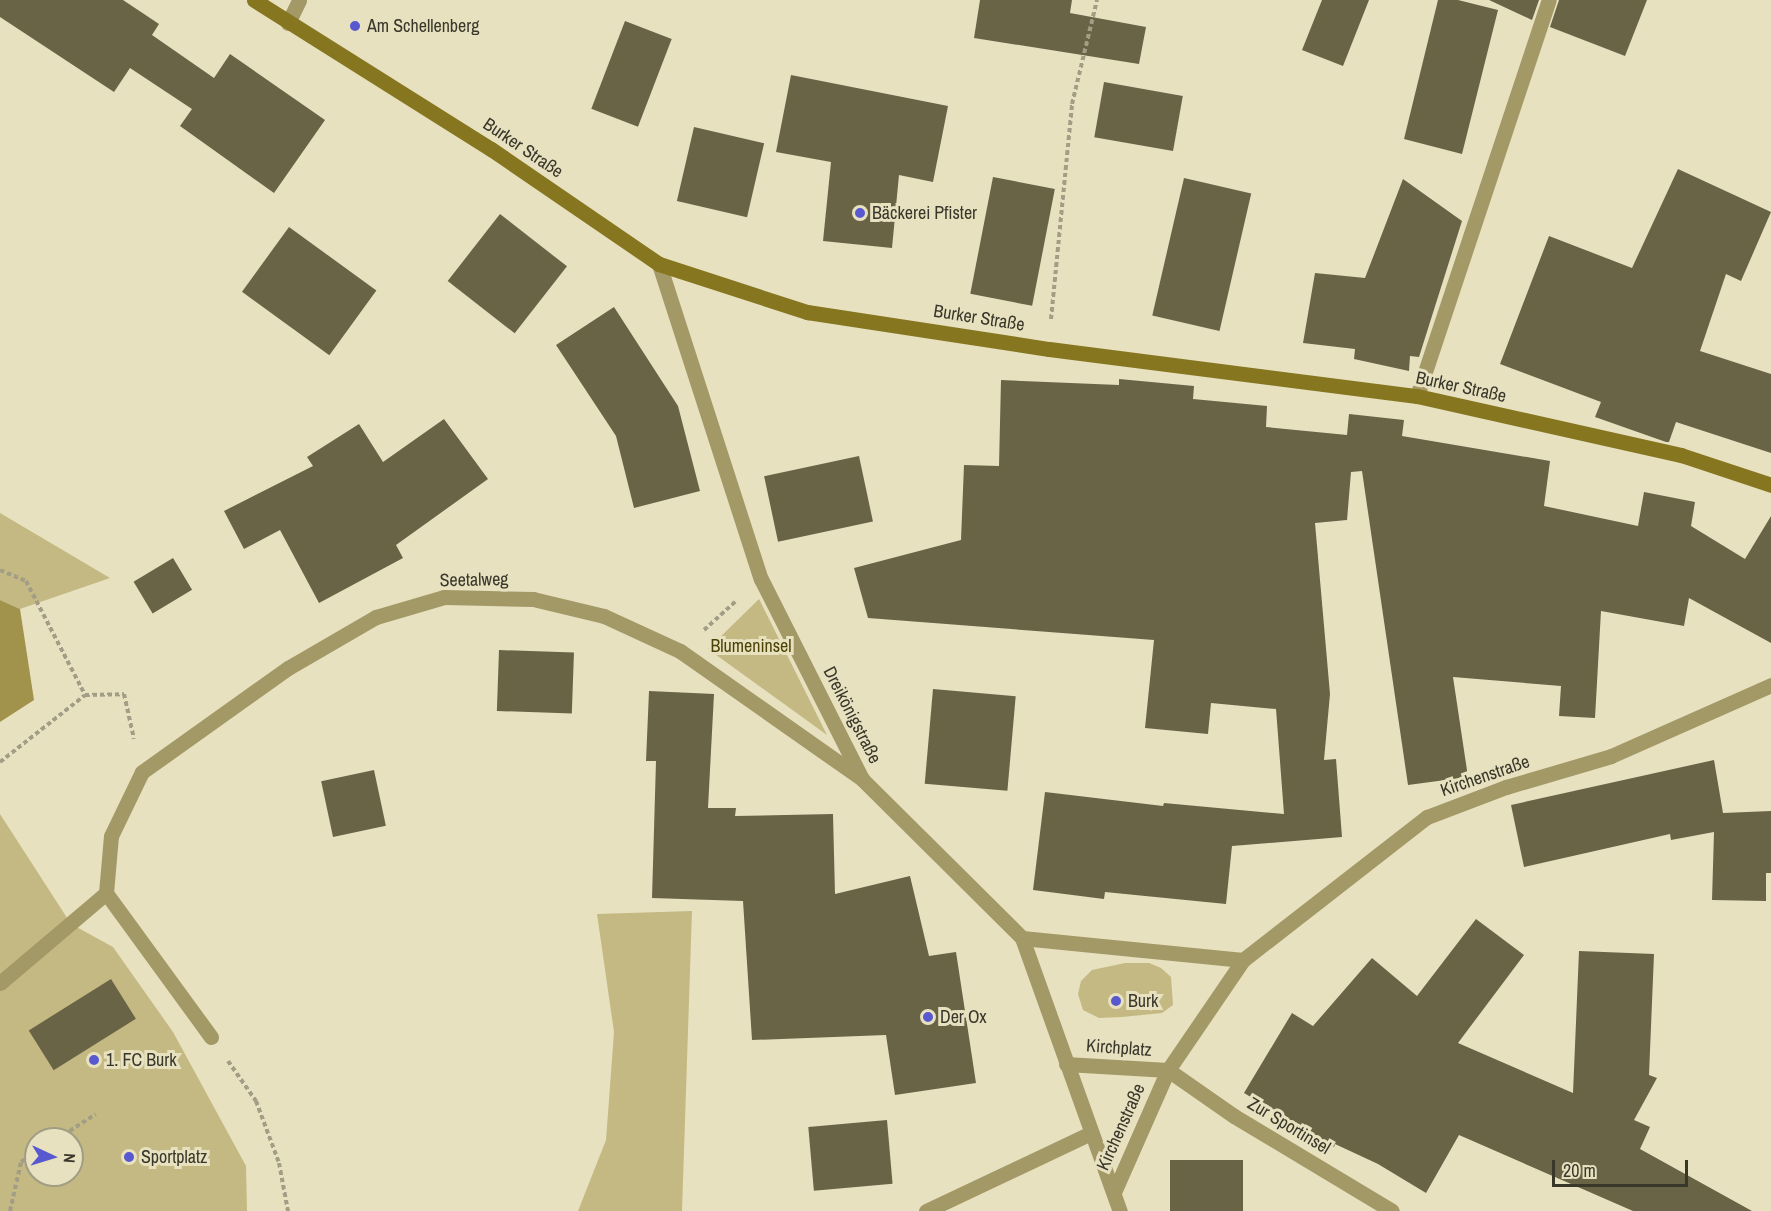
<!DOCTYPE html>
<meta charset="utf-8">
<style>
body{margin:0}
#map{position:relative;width:1771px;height:1211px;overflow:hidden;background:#e7e1c0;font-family:"Archivo Narrow",sans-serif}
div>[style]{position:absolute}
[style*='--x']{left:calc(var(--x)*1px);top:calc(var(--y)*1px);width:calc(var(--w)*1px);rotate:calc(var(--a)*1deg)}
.green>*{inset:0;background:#c4b982}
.water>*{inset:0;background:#a1934c}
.building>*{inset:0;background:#6a6447;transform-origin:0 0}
.path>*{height:4px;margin-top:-2px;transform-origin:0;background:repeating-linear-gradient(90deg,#a29d85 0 4.5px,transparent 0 7.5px)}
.lane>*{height:15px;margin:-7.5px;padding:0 7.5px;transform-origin:7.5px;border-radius:7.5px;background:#a39967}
.street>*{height:15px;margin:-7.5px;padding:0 7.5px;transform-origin:7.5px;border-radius:7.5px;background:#a39967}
.secondary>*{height:15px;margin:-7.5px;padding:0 7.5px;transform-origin:7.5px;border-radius:7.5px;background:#86761f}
.dots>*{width:16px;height:16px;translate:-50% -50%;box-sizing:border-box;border:3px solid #e7e1c0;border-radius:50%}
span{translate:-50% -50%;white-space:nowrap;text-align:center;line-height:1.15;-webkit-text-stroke:6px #e7e1c0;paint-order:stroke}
.poi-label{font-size:18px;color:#39362a}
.left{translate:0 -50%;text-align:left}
.street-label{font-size:18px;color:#39362a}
.park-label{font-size:18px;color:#4c4206}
.north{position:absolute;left:24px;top:1127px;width:60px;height:60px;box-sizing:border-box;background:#e7e1c0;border:2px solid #a19d84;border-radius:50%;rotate:94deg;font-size:16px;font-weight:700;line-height:24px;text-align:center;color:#39362a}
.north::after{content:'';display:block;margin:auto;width:21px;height:27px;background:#5858cf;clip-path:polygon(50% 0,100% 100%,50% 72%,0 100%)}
.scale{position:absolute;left:1552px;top:1160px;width:136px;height:27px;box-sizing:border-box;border:3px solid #39362a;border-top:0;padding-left:8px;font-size:18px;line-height:21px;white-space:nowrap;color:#39362a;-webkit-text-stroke:4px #e7e1c0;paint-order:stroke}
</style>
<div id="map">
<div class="green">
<div style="clip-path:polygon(0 513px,110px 578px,20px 609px,0 600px)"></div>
<div style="clip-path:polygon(759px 599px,827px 735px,708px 649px)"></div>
<div style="clip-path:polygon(evenodd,0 814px,71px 924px,113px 947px,173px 1032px,246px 1166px,247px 1211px,0 1211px,0 814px,36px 1139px,72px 1139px,72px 1175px,36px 1175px,36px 1139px)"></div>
<div style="clip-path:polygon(692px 911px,682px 1211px,578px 1211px,606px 1140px,614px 1032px,597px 914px)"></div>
<div style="clip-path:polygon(1125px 963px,1149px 963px,1161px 968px,1171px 977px,1173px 1005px,1162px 1013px,1122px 1017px,1099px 1018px,1083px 1010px,1078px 994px,1081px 981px,1092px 970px)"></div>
</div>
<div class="water">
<div style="clip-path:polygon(0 600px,20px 609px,34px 700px,0 722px)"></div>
</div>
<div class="building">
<div style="clip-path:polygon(0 0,123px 0,159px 24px,152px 35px,214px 78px,230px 54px,325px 120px,274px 193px,180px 126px,192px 109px,130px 68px,114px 92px,0 17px)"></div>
<div style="clip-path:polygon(980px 0,1072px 0,1070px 13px,1146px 27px,1139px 64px,974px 38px)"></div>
<div style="clip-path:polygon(1322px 0,1369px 0,1343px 66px,1302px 50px)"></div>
<div style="clip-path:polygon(1438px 0,1458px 0,1498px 10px,1462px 154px,1404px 139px)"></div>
<div style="clip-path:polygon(1489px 0,1539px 0,1532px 20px)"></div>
<div style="clip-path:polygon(1559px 0,1647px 0,1625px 56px,1550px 27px)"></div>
<div style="left:625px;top:21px;width:50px;height:94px;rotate:21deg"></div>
<div style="clip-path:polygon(791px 75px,948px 106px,933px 182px,899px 175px,892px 248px,823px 241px,831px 162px,776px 152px)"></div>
<div style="left:1104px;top:82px;width:80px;height:56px;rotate:10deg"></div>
<div style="left:694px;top:127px;width:72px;height:76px;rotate:13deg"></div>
<div style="clip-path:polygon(1678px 169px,1771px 212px,1741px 281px,1726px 274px,1700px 351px,1771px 374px,1771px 453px,1676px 422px,1669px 442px,1666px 442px,1595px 417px,1601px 402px,1500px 364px,1549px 236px,1632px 268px)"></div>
<div style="left:993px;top:177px;width:63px;height:119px;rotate:11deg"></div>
<div style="left:1184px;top:178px;width:69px;height:141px;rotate:13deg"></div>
<div style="clip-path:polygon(1403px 179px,1462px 221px,1419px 357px,1410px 356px,1409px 371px,1354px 359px,1355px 349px,1303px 343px,1315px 273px,1365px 278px)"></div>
<div style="left:500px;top:214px;width:85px;height:85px;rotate:38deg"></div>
<div style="left:289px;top:227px;width:108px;height:80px;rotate:36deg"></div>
<div style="clip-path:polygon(614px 307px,678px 406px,700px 491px,634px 508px,616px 436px,556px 345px)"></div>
<div style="clip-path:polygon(1119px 379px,1194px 386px,1193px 399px,1267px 406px,1266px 427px,1347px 435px,1349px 414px,1404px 420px,1402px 436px,1550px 461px,1544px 506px,1638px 526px,1644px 492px,1695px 502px,1691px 526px,1745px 559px,1771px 516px,1771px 643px,1689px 598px,1684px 626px,1601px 611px,1595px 718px,1559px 716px,1561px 686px,1453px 677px,1468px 777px,1408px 785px,1362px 471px,1351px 472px,1347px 520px,1315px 523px,1330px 694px,1324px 760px,1336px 759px,1342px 837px,1232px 846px,1226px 904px,1105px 892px,1104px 899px,1033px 890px,1045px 792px,1163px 806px,1164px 803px,1284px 814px,1276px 709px,1211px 703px,1208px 734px,1145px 728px,1154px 640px,868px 618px,854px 568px,961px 540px,964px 465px,999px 466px,1001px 380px,1119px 385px)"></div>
<div style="clip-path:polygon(444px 419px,488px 479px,396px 545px,403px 558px,319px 603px,280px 530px,244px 549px,224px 511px,313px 466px,307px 457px,359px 424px,383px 462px)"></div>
<div style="left:859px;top:456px;width:67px;height:97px;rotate:78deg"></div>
<div style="left:173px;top:558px;width:37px;height:46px;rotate:59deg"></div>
<div style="left:499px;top:650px;width:75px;height:61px;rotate:2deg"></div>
<div style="left:933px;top:689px;width:83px;height:95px;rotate:5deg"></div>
<div style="clip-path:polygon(649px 691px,714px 694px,708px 808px,736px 808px,735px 816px,833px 814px,835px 894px,910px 876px,929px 956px,956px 952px,976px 1083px,895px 1095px,886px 1035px,752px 1040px,743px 901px,652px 898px,656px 761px,646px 761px)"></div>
<div style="clip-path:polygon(1714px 760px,1723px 813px,1771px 811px,1771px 873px,1766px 873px,1766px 901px,1712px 900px,1714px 832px,1671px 840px,1670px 834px,1524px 867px,1511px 805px)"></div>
<div style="left:374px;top:770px;width:57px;height:54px;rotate:78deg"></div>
<div style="clip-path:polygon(1476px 919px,1524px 955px,1458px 1043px,1573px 1093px,1579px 951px,1654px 954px,1649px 1075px,1657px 1078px,1634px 1120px,1650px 1127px,1640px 1149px,1752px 1211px,1633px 1211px,1459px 1135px,1426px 1193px,1378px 1164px,1335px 1144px,1334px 1147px,1244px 1093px,1292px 1013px,1313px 1026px,1372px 958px,1417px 996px)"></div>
<div style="left:111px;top:979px;width:47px;height:97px;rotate:58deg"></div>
<div style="left:887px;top:1120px;width:64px;height:79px;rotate:85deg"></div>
<div style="left:1170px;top:1160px;width:73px;height:51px"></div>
</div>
<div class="path">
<div style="--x:1051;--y:319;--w:216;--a:-84.4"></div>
<div style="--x:1072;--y:104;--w:107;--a:-76.5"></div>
<div style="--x:0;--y:570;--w:28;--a:23"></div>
<div style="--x:26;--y:581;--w:128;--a:62.6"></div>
<div style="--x:85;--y:695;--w:39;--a:-1"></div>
<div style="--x:124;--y:694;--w:46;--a:77.5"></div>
<div style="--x:704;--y:630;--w:43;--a:-42.2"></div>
<div style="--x:0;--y:762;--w:108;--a:-38.2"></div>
<div style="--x:228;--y:1061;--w:49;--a:55"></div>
<div style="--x:256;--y:1101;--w:66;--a:69.6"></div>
<div style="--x:279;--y:1163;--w:49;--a:79.4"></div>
<div style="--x:57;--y:1139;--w:46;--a:-32.7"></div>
<div style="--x:10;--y:1211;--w:50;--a:-77.3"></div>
<div style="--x:21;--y:1162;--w:18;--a:-34"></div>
</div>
<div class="lane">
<div style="--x:1417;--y:396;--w:417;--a:-71.6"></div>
<div style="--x:0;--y:983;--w:139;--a:-40.3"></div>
<div style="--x:926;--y:1211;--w:183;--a:-25.3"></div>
</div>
<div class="street">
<div style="--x:288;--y:23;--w:25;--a:-64"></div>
<div style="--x:659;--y:264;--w:331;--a:72.1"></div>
<div style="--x:761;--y:579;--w:224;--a:63.2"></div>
<div style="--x:862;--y:779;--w:226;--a:44.8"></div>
<div style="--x:1022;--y:938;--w:290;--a:70.3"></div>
<div style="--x:1022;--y:938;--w:222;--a:5.7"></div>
<div style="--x:211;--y:1037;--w:178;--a:-126.1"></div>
<div style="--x:106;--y:893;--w:57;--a:-85"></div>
<div style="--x:111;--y:836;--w:71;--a:-64.2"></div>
<div style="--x:142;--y:772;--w:179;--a:-35.5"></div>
<div style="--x:288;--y:668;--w:102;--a:-30.1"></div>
<div style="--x:376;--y:617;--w:71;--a:-16.4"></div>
<div style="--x:444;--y:597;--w:89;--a:1.3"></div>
<div style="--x:533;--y:599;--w:73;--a:13.5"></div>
<div style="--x:604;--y:616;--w:84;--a:24.7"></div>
<div style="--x:680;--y:651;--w:223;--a:35.1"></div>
<div style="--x:1066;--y:1064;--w:102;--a:3.4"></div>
<div style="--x:1168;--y:1070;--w:80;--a:34.9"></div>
<div style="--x:1234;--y:1116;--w:184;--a:31"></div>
<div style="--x:1115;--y:1190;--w:131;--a:-66.2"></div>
<div style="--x:1168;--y:1070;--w:133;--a:-55.7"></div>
<div style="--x:1243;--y:960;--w:233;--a:-37.9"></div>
<div style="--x:1427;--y:817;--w:85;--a:-20.8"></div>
<div style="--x:1506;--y:787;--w:109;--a:-16.4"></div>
<div style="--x:1611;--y:756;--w:175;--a:-23.9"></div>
</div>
<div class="secondary">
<div style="--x:254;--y:0;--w:280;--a:32.2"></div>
<div style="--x:491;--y:149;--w:204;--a:34.4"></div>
<div style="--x:659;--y:264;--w:156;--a:18"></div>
<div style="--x:807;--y:312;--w:245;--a:8.7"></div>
<div style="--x:1049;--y:349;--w:371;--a:7.3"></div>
<div style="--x:1417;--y:396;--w:271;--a:12.6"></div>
<div style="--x:1681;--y:455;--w:95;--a:18.4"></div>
</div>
<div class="dots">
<div style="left:355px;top:26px;background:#5858cf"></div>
<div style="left:860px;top:213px;background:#5858cf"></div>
<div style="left:1116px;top:1001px;background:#5858cf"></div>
<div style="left:928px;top:1017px;background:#5858cf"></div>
<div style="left:94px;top:1060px;background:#5858cf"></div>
<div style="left:129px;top:1157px;background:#5858cf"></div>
</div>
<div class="poi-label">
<span class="left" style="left:367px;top:26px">Am Schellenberg</span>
<span class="left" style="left:872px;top:213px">Bäckerei Pfister</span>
<span class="left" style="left:1128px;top:1001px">Burk</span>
<span class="left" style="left:940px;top:1017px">Der Ox</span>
<span class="left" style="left:106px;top:1060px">1. FC Burk</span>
<span class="left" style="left:141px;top:1157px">Sportplatz</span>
</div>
<div class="street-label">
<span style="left:523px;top:148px;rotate:34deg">Burker Straße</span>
<span style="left:979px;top:318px;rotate:9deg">Burker Straße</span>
<span style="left:1461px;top:387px;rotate:12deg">Burker Straße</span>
<span style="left:474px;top:580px;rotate:-1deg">Seetalweg</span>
<span style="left:852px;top:715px;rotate:63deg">Dreikönigstraße</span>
<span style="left:1485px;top:776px;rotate:-19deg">Kirchenstraße</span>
<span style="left:1119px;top:1048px;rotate:4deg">Kirchplatz</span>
<span style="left:1289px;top:1126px;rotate:31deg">Zur Sportinsel</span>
<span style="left:1121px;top:1127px;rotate:-66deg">Kirchenstraße</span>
</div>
<div class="park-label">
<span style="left:751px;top:646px">Blumeninsel</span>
</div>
<div class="north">N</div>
<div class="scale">20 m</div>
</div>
